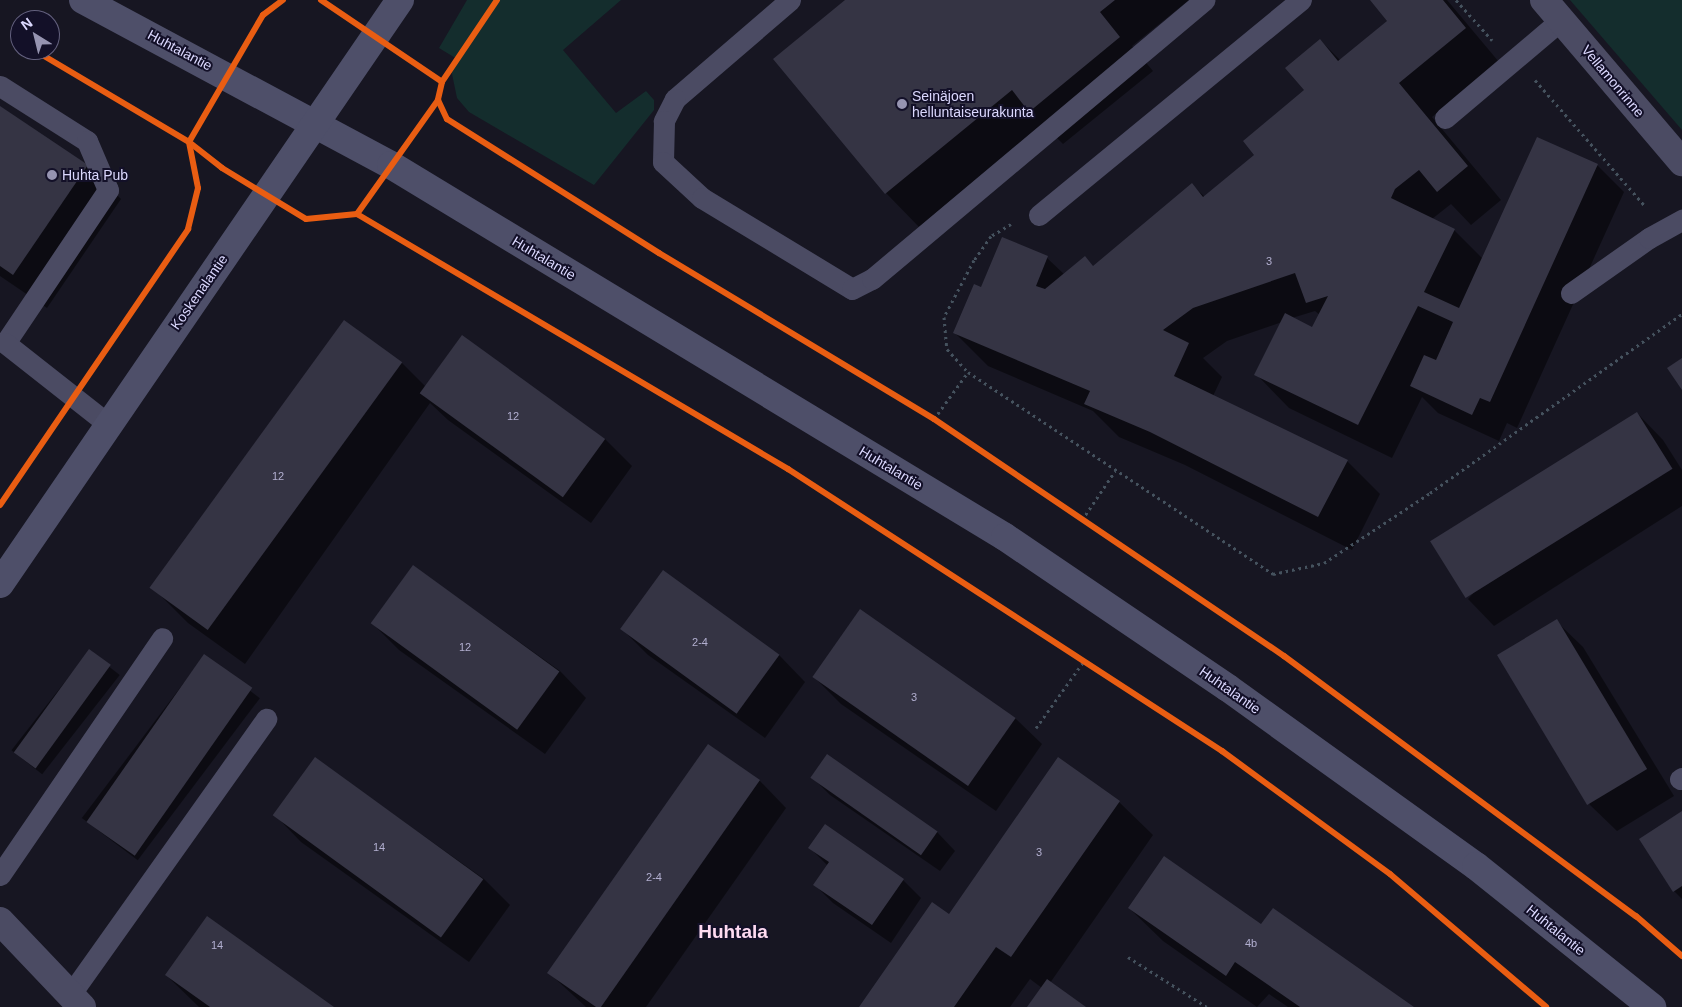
<!DOCTYPE html>
<meta charset="utf-8">
<style>
body{margin:0}
#map{position:relative;width:1682px;height:1007px;overflow:hidden;background:#171622;font-family:Helvetica,sans-serif}
div>[style]{position:absolute}
[style*='--x']{left:calc(var(--x)*1px);top:calc(var(--y)*1px);width:calc(var(--w)*1px);rotate:calc(var(--a)*1deg)}
.green>*{inset:0;background:#142d2d}
.shadow>*{inset:0;background:#0007;transform-origin:0 0}
.building>*{inset:0;background:#353444;transform-origin:0 0}
.path>*{height:3px;margin-top:-1.5px;transform-origin:0;background:repeating-linear-gradient(90deg,#45525e 0 2.5px,transparent 0 6.5px)}
.lane>*{height:21px;margin:-10.5px;padding:0 10.5px;transform-origin:10.5px;border-radius:10.5px;background:#4b4b63}
.street>*{height:28px;margin:-14px;padding:0 14px;transform-origin:14px;border-radius:14px;background:#4b4b63}
.secondary>*{height:28px;margin:-14px;padding:0 14px;transform-origin:14px;border-radius:14px;background:#4e4f69}
.cycleway>*{height:6px;margin:-3px;padding:0 3px;transform-origin:3px;border-radius:3px;background:#e95d12}
.dots>*{width:14px;height:14px;translate:-50% -50%;box-sizing:border-box;border:2px solid #131028;border-radius:50%}
span{translate:-50% -50%;white-space:nowrap;text-align:center;line-height:1.15;-webkit-text-stroke:4px #131028;paint-order:stroke}
.number-label{font-size:11px;color:#b2afd0}
.number-label span{-webkit-text-stroke-width:0}
.street-label{font-size:14px;color:#dbd8fe}
.poi-label{font-size:14px;color:#dbd8fe}
.left{translate:0 -50%;text-align:left}
.district-label{font-size:19px;color:#fedaf2;font-weight:700}
.north{position:absolute;left:10px;top:10px;width:50px;height:50px;box-sizing:border-box;background:#131028;border:1px solid #63607e;border-radius:50%;rotate:324deg;font-size:14px;font-weight:700;line-height:20px;text-align:center;color:#dbd8fe}
.north::after{content:'';display:block;margin:auto;width:18px;height:22px;background:#9694b1;clip-path:polygon(50% 0,100% 100%,50% 72%,0 100%)}
</style>
<div id="map">
<div class="green">
<div style="clip-path:polygon(467px 0,621px 0,563px 50px,616px 113px,646px 91px,654px 100px,654px 110px,594px 185px,469px 112px,457px 98px,451px 69px,457px 59px,439px 48px)"></div>
<div style="clip-path:polygon(1570px 0,1682px 0,1682px 130px)"></div>
</div>
<div class="shadow">
<div style="clip-path:polygon(847px 0,1189px 0,1132px 46px,1153px 71px,1063px 144px,1043px 124px,919px 227px,886px 193px,775px 59px)"></div>
<div style="clip-path:polygon(evenodd,1371px 0,1447px 0,1499px 62px,1432px 117px,1501px 200px,1471px 225px,1451px 204px,1432px 219px,1454px 230px,1483px 259px,1538px 138px,1598px 166px,1624px 192px,1517px 428px,1507px 423px,1499px 441px,1438px 413px,1422px 397px,1392px 458px,1289px 408px,1256px 374px,1282px 322px,1227px 341px,1203px 358px,1222px 377px,1213px 396px,1347px 461px,1380px 494px,1352px 550px,1185px 465px,1119px 437px,1093px 411px,988px 366px,955px 333px,982px 288px,1003px 239px,1047px 258px,1065px 275px,1093px 267px,1192px 185px,1205px 197px,1256px 155px,1306px 90px,1320px 40px,1341px 61px,1389px 21px,1371px 0,1315px 311px,1320px 315px,1313px 329px,1292px 318px,1315px 311px)"></div>
<div style="clip-path:polygon(0 107px,87px 166px,121px 199px,47px 308px,0 276px)"></div>
<div style="clip-path:polygon(344px 322px,402px 363px,426px 387px,462px 337px,605px 439px,632px 466px,591px 523px,448px 420px,430px 403px,245px 664px,188px 623px,155px 590px)"></div>
<div style="clip-path:polygon(1637px 413px,1663px 440px,1682px 470px,1682px 506px,1494px 626px,1468px 599px)"></div>
<div style="clip-path:polygon(413px 566px,560px 671px,586px 698px,545px 754px,399px 650px,372px 623px)"></div>
<div style="clip-path:polygon(1556px 621px,1583px 647px,1674px 796px,1617px 831px,1590px 805px,1499px 656px)"></div>
<div style="clip-path:polygon(622px 629px,779px 655px,805px 682px,765px 738px,648px 655px)"></div>
<div style="left:89px;top:651px;width:39px;height:126px;rotate:38deg"></div>
<div style="left:204px;top:656px;width:70px;height:203px;rotate:37deg"></div>
<div style="clip-path:polygon(814px 677px,1015px 718px,1042px 744px,996px 811px,841px 704px)"></div>
<div style="clip-path:polygon(709px 746px,760px 781px,786px 808px,646px 1007px,586px 1007px,549px 973px)"></div>
<div style="clip-path:polygon(827px 756px,937px 832px,955px 851px,940px 871px,830px 795px,812px 777px)"></div>
<div style="clip-path:polygon(316px 759px,484px 879px,510px 905px,469px 962px,301px 842px,275px 815px)"></div>
<div style="clip-path:polygon(1119px 802px,1153px 835px,1050px 983px,1084px 1007px,1028px 1007px,1042px 988px,1030px 979px,1010px 1007px,860px 1007px,949px 916px)"></div>
<div style="clip-path:polygon(1682px 813px,1682px 899px,1674px 891px)"></div>
<div style="clip-path:polygon(810px 848px,903px 880px,921px 898px,891px 943px,833px 903px,815px 885px,828px 866px)"></div>
<div style="clip-path:polygon(1129px 908px,1262px 926px,1412px 1007px,1288px 1007px,1269px 994px,1257px 1007px,1163px 941px)"></div>
<div style="clip-path:polygon(166px 975px,332px 1007px,199px 1007px)"></div>
</div>
<div class="building">
<div style="clip-path:polygon(845px 0,1115px 0,1100px 12px,1120px 37px,1029px 112px,1012px 90px,885px 194px,773px 59px)"></div>
<div style="clip-path:polygon(1370px 0,1443px 0,1466px 28px,1399px 83px,1468px 166px,1437px 192px,1419px 170px,1395px 189px,1391px 198px,1455px 229px,1424px 292px,1459px 308px,1537px 137px,1598px 164px,1490px 402px,1480px 398px,1472px 415px,1410px 386px,1424px 355px,1436px 360px,1453px 322px,1418px 306px,1358px 425px,1254px 375px,1285px 313px,1312px 327px,1328px 296px,1306px 303px,1295px 273px,1193px 308px,1163px 330px,1189px 343px,1174px 376px,1348px 460px,1318px 517px,1150px 432px,1084px 404px,1090px 391px,953px 333px,974px 284px,981px 287px,1002px 237px,1048px 256px,1036px 286px,1045px 289px,1085px 256px,1093px 266px,1192px 183px,1203px 197px,1254px 155px,1243px 141px,1304px 90px,1285px 68px,1320px 39px,1338px 61px,1387px 21px)"></div>
<div style="clip-path:polygon(0 106px,88px 165px,13px 275px,0 266px)"></div>
<div style="left:344px;top:320px;width:72px;height:331px;rotate:36deg"></div>
<div style="left:462px;top:335px;width:177px;height:72px;rotate:36deg"></div>
<div style="clip-path:polygon(1682px 358px,1682px 390px,1667px 368px)"></div>
<div style="left:1637px;top:412px;width:67px;height:244px;rotate:58deg"></div>
<div style="left:413px;top:565px;width:181px;height:72px;rotate:36deg"></div>
<div style="left:663px;top:570px;width:144px;height:73px;rotate:36deg"></div>
<div style="left:860px;top:609px;width:190px;height:83px;rotate:35deg"></div>
<div style="left:1557px;top:619px;width:175px;height:70px;rotate:59deg"></div>
<div style="left:89px;top:649px;width:27px;height:128px;rotate:36deg"></div>
<div style="left:204px;top:654px;width:59px;height:205px;rotate:35deg"></div>
<div style="clip-path:polygon(708px 744px,760px 780px,601px 1007px,596px 1007px,547px 973px)"></div>
<div style="left:827px;top:754px;width:135px;height:29px;rotate:35deg"></div>
<div style="left:315px;top:757px;width:208px;height:72px;rotate:36deg"></div>
<div style="clip-path:polygon(1058px 757px,1120px 801px,1011px 957px,996px 947px,954px 1007px,859px 1007px,932px 902px,949px 914px)"></div>
<div style="clip-path:polygon(1682px 811px,1682px 886px,1673px 892px,1639px 839px)"></div>
<div style="clip-path:polygon(825px 824px,904px 879px,872px 925px,813px 885px,829px 862px,808px 848px)"></div>
<div style="clip-path:polygon(1164px 856px,1261px 924px,1273px 908px,1414px 1007px,1300px 1007px,1235px 962px,1226px 976px,1128px 908px)"></div>
<div style="clip-path:polygon(207px 916px,334px 1007px,210px 1007px,165px 975px)"></div>
<div style="clip-path:polygon(1047px 979px,1086px 1007px,1027px 1007px)"></div>
</div>
<div class="path">
<div style="--x:1456;--y:0;--w:54;--a:48"></div>
<div style="--x:1535;--y:80;--w:166;--a:48.9"></div>
<div style="--x:1011;--y:224;--w:23;--a:149"></div>
<div style="--x:991;--y:236;--w:29;--a:125"></div>
<div style="--x:974;--y:260;--w:64;--a:117.8"></div>
<div style="--x:944;--y:317;--w:32;--a:85"></div>
<div style="--x:947;--y:349;--w:31;--a:48"></div>
<div style="--x:968;--y:372;--w:366;--a:33.5"></div>
<div style="--x:1273;--y:574;--w:52;--a:-12.2"></div>
<div style="--x:1324;--y:563;--w:127;--a:-33.4"></div>
<div style="--x:1430;--y:493;--w:309;--a:-35.4"></div>
<div style="--x:934;--y:419;--w:58;--a:-54.1"></div>
<div style="--x:1082;--y:520;--w:59;--a:-56"></div>
<div style="--x:1036;--y:728;--w:82;--a:-54.4"></div>
<div style="--x:1128;--y:957;--w:93;--a:32.3"></div>
</div>
<div class="lane">
<div style="--x:790;--y:0;--w:152;--a:139.3"></div>
<div style="--x:675;--y:99;--w:25;--a:117"></div>
<div style="--x:664;--y:121;--w:41;--a:91.4"></div>
<div style="--x:663;--y:162;--w:53;--a:42.7"></div>
<div style="--x:702;--y:198;--w:175;--a:31.2"></div>
<div style="--x:852;--y:289;--w:22;--a:-27"></div>
<div style="--x:872;--y:279;--w:434;--a:-40"></div>
<div style="--x:0;--y:86;--w:103;--a:32.3"></div>
<div style="--x:87;--y:141;--w:53;--a:66.8"></div>
<div style="--x:108;--y:190;--w:184;--a:123.9"></div>
<div style="--x:5;--y:343;--w:131;--a:38.2"></div>
<div style="--x:1445;--y:118;--w:152;--a:-40.2"></div>
<div style="--x:1039;--y:215;--w:339;--a:-39.4"></div>
<div style="--x:1571;--y:293;--w:95;--a:-35.2"></div>
<div style="--x:1649;--y:238;--w:38;--a:-29"></div>
<div style="--x:1680;--y:779;--w:2;--a:-27"></div>
<div style="--x:0;--y:875;--w:287;--a:-55.6"></div>
<div style="--x:70;--y:995;--w:339;--a:-54.6"></div>
</div>
<div class="street">
<div style="--x:1544;--y:0;--w:213;--a:49.6"></div>
<div style="--x:0;--y:921;--w:119;--a:46.4"></div>
</div>
<div class="secondary">
<div style="--x:83;--y:0;--w:349;--a:28.2"></div>
<div style="--x:391;--y:165;--w:718;--a:31.21"></div>
<div style="--x:1005;--y:537;--w:269;--a:34.1"></div>
<div style="--x:1228;--y:688;--w:305;--a:35.7"></div>
<div style="--x:1476;--y:866;--w:226;--a:38.7"></div>
<div style="--x:0;--y:584;--w:708;--a:-55.59"></div>
</div>
<div class="cycleway">
<div style="--x:321;--y:0;--w:146;--a:34.1"></div>
<div style="--x:497;--y:0;--w:99;--a:123.9"></div>
<div style="--x:442;--y:82;--w:18;--a:103"></div>
<div style="--x:438;--y:100;--w:21;--a:65"></div>
<div style="--x:447;--y:119;--w:251;--a:32.3"></div>
<div style="--x:659;--y:253;--w:321;--a:31.1"></div>
<div style="--x:934;--y:419;--w:423;--a:34.1"></div>
<div style="--x:1284;--y:656;--w:438;--a:36.5"></div>
<div style="--x:1636;--y:916;--w:61;--a:41"></div>
<div style="--x:34;--y:50;--w:180;--a:30.7"></div>
<div style="--x:189;--y:142;--w:42;--a:38.2"></div>
<div style="--x:222;--y:168;--w:98;--a:31.3"></div>
<div style="--x:306;--y:219;--w:51;--a:-5.6"></div>
<div style="--x:357;--y:214;--w:501;--a:30.61"></div>
<div style="--x:788;--y:469;--w:518;--a:33.01"></div>
<div style="--x:1222;--y:751;--w:208;--a:36.2"></div>
<div style="--x:1390;--y:874;--w:205;--a:40.4"></div>
<div style="--x:357;--y:214;--w:140;--a:-54.6"></div>
<div style="--x:0;--y:505;--w:334;--a:-55.7"></div>
<div style="--x:188;--y:229;--w:42;--a:-76.3"></div>
<div style="--x:198;--y:188;--w:47;--a:-101.1"></div>
<div style="--x:189;--y:142;--w:147;--a:-59.8"></div>
<div style="--x:263;--y:15;--w:25;--a:-37"></div>
</div>
<div class="dots">
<div style="left:902px;top:104px;background:#9694b1"></div>
<div style="left:52px;top:175px;background:#9694b1"></div>
</div>
<div class="number-label">
<span style="left:1269px;top:261px">3</span>
<span style="left:513px;top:416px">12</span>
<span style="left:278px;top:476px">12</span>
<span style="left:700px;top:642px">2-4</span>
<span style="left:465px;top:647px">12</span>
<span style="left:914px;top:697px">3</span>
<span style="left:379px;top:847px">14</span>
<span style="left:1039px;top:852px">3</span>
<span style="left:654px;top:877px">2-4</span>
<span style="left:1251px;top:943px">4b</span>
<span style="left:217px;top:945px">14</span>
</div>
<div class="street-label">
<span style="left:180px;top:50px;rotate:28deg">Huhtalantie</span>
<span style="left:1613px;top:81px;rotate:50deg">Vellamonrinne</span>
<span style="left:544px;top:258px;rotate:31deg">Huhtalantie</span>
<span style="left:199px;top:292px;rotate:-55deg">Koskenalantie</span>
<span style="left:891px;top:468px;rotate:31deg">Huhtalantie</span>
<span style="left:1230px;top:690px;rotate:35deg">Huhtalantie</span>
<span style="left:1556px;top:930px;rotate:39deg">Huhtalantie</span>
</div>
<div class="poi-label">
<span class="left" style="left:912px;top:104px">Seinäjoen<br>helluntaiseurakunta</span>
<span class="left" style="left:62px;top:175px">Huhta Pub</span>
</div>
<div class="district-label">
<span style="left:733px;top:932px">Huhtala</span>
</div>
<div class="north">N</div>
</div>
